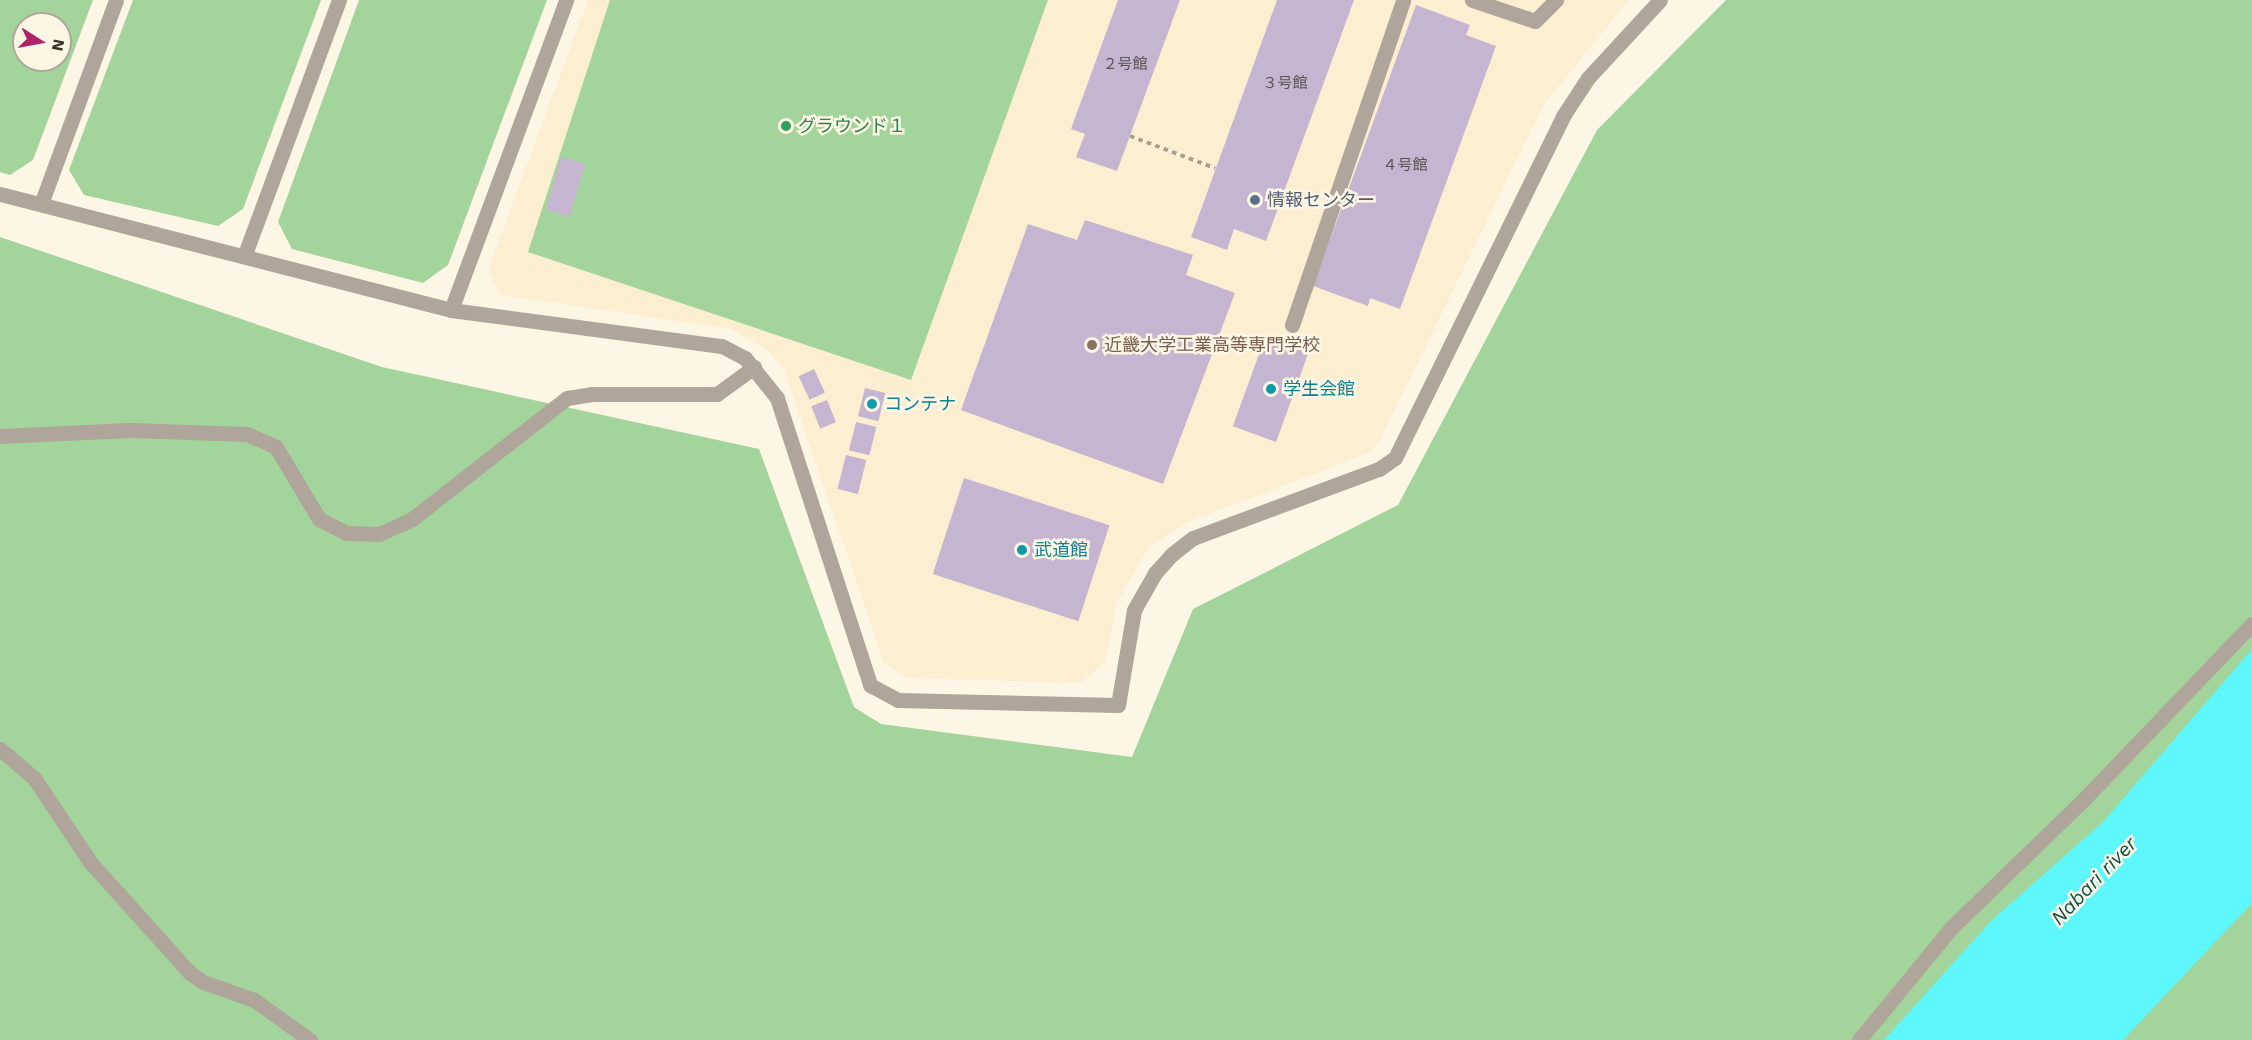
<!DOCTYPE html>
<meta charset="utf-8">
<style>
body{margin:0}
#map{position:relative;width:2252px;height:1040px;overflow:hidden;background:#fef6e4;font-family:"Work Sans","Noto Sans JP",sans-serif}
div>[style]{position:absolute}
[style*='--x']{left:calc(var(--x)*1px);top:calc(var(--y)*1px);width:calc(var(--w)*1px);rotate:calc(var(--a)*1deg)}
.built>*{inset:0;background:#fceed1}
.green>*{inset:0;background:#a3d49b}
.water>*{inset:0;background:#5cf6fb}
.building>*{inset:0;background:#c6b5d0;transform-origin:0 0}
.path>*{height:4px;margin-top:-2px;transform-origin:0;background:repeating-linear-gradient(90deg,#a69f90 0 4.5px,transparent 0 9px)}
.service>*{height:15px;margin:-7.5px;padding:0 7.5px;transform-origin:7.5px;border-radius:7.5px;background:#afa59b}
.minor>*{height:15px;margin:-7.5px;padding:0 7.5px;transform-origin:7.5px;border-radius:7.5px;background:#afa59b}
.dots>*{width:16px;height:16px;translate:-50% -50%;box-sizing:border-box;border:3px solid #fef6e4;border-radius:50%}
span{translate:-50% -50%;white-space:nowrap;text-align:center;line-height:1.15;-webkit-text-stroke:5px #fef6e4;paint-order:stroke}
.number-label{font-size:15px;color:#5c5351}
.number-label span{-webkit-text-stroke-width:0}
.leisure-label{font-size:18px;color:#27864d}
.left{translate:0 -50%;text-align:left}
.service-label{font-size:18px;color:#4e5e75}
.education-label{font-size:18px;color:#785e54}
.culture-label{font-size:18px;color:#0d838f}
.water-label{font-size:20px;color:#095052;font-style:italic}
.north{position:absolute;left:12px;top:12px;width:60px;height:60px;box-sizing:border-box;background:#fef6e4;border:2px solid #afa898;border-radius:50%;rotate:101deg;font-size:16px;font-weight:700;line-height:24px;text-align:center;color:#383227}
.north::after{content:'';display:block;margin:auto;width:21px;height:27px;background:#ac2366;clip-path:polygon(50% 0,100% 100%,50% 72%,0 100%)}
</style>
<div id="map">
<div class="built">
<div style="clip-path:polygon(588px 0,1629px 0,1544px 104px,1379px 442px,1369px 453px,1185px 523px,1149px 547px,1117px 602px,1105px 663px,1080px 683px,907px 678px,884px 663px,785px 372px,769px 351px,731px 329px,501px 295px,488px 270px)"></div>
</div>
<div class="green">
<div style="clip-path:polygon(evenodd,0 0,93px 0,33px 160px,10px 175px,0 172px,0 0,24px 24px,60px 24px,60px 60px,24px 60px,24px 24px)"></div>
<div style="clip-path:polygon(133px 0,321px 0,243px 209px,218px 226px,84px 195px,69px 170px)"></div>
<div style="clip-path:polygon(359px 0,547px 0,448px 265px,423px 283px,292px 249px,278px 222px)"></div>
<div style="clip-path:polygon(610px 0,1048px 0,911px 380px,528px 252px)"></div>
<div style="clip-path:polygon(1726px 0,2252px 0,2252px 1040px,0 1040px,0 237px,382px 367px,759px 449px,854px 707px,881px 724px,1132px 757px,1193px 609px,1398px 505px,1597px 130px)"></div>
</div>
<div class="water">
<div style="clip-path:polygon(2252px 649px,2252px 903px,2123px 1040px,1884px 1040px,1992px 920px,2103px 822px)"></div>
</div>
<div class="building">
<div style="clip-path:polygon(1118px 0,1180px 0,1117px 171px,1076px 157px,1085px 134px,1071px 129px)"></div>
<div style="clip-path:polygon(1277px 0,1354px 0,1266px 241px,1234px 229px,1227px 250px,1191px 237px)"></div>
<div style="clip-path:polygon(1416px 5px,1470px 25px,1466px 35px,1496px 46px,1400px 309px,1370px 298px,1368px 306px,1313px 286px)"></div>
<div style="left:561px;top:157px;width:25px;height:55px;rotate:16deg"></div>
<div style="clip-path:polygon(1085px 220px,1193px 255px,1186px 275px,1235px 293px,1163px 484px,961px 410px,1028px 224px,1077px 240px)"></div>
<div style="left:1266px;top:335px;width:46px;height:97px;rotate:20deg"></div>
<div style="left:814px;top:369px;width:26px;height:17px;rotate:65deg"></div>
<div style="left:865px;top:388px;width:21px;height:29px;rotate:14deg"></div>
<div style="left:827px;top:400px;width:24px;height:17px;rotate:68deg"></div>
<div style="left:856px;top:422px;width:21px;height:29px;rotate:14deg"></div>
<div style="left:846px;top:455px;width:21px;height:35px;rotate:14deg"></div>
<div style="left:964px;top:478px;width:153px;height:101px;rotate:18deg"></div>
</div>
<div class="path">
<div style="--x:1130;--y:136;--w:91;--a:20.6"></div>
</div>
<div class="service">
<div style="--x:1472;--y:0;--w:66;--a:18.4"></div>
<div style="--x:1535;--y:21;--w:30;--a:-45"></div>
<div style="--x:1292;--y:325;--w:343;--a:-71.1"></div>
</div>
<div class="minor">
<div style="--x:0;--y:194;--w:466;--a:14.4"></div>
<div style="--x:451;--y:310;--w:273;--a:7.6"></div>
<div style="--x:722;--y:346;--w:26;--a:28"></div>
<div style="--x:745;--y:358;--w:51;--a:51.3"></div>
<div style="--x:777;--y:398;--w:302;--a:72"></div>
<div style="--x:870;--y:685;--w:32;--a:28"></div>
<div style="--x:898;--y:700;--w:220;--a:1.3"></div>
<div style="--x:1118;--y:705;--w:96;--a:-80.4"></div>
<div style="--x:1134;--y:610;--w:43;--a:-60.4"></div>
<div style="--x:1155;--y:573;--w:24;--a:-48"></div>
<div style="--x:1171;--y:555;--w:28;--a:-38"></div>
<div style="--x:1193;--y:538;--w:198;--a:-20.4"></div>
<div style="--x:1379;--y:469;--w:19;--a:-35"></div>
<div style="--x:1395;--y:458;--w:381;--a:-63.8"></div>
<div style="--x:1563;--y:116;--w:45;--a:-56.7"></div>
<div style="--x:1588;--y:78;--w:106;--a:-47.3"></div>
<div style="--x:41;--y:204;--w:217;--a:-69.8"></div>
<div style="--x:245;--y:254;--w:271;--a:-69.7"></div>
<div style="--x:451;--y:310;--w:331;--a:-69.6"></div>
<div style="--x:0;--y:436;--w:130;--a:-2.6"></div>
<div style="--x:130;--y:430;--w:117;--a:2"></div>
<div style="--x:247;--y:434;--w:32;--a:24"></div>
<div style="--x:276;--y:447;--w:84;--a:59.2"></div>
<div style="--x:319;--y:519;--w:31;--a:27"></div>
<div style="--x:347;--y:533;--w:32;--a:2"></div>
<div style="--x:379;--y:534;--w:36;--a:-24"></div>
<div style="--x:412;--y:519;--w:197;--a:-38"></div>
<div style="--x:567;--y:398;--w:25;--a:-9"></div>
<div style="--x:592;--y:394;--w:125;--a:0"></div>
<div style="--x:717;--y:394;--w:46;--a:-36.1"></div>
<div style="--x:0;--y:749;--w:45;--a:40.5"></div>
<div style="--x:34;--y:778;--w:101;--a:56.3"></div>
<div style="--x:90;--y:862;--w:148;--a:48"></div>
<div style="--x:189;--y:972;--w:17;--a:36"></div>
<div style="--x:203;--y:982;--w:54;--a:19.4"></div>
<div style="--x:254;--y:1000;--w:69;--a:35.5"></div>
<div style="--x:1859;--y:1040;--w:145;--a:-50.6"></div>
<div style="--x:1951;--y:928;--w:187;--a:-44.1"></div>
<div style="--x:2085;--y:798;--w:241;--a:-46.2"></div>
</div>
<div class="dots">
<div style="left:786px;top:126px;background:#2e9e5b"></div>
<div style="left:1255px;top:200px;background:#5c6f8a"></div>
<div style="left:1092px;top:345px;background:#8d6e63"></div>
<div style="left:1271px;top:389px;background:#0f9aa8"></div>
<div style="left:872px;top:404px;background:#0f9aa8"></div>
<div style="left:1022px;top:550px;background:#0f9aa8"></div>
</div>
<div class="number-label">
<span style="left:1125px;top:65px">２号館</span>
<span style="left:1285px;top:84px">３号館</span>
<span style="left:1405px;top:166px">４号館</span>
</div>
<div class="leisure-label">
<span class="left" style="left:798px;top:126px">グラウンド１</span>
</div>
<div class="service-label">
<span class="left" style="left:1267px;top:200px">情報センター</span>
</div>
<div class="education-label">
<span class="left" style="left:1104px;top:345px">近畿大学工業高等専門学校</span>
</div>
<div class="culture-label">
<span class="left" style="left:1283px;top:389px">学生会館</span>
<span class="left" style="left:884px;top:404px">コンテナ</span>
<span class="left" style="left:1034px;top:550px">武道館</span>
</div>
<div class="water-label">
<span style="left:2094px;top:881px;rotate:-46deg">Nabari river</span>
</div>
<div class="north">N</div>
</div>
